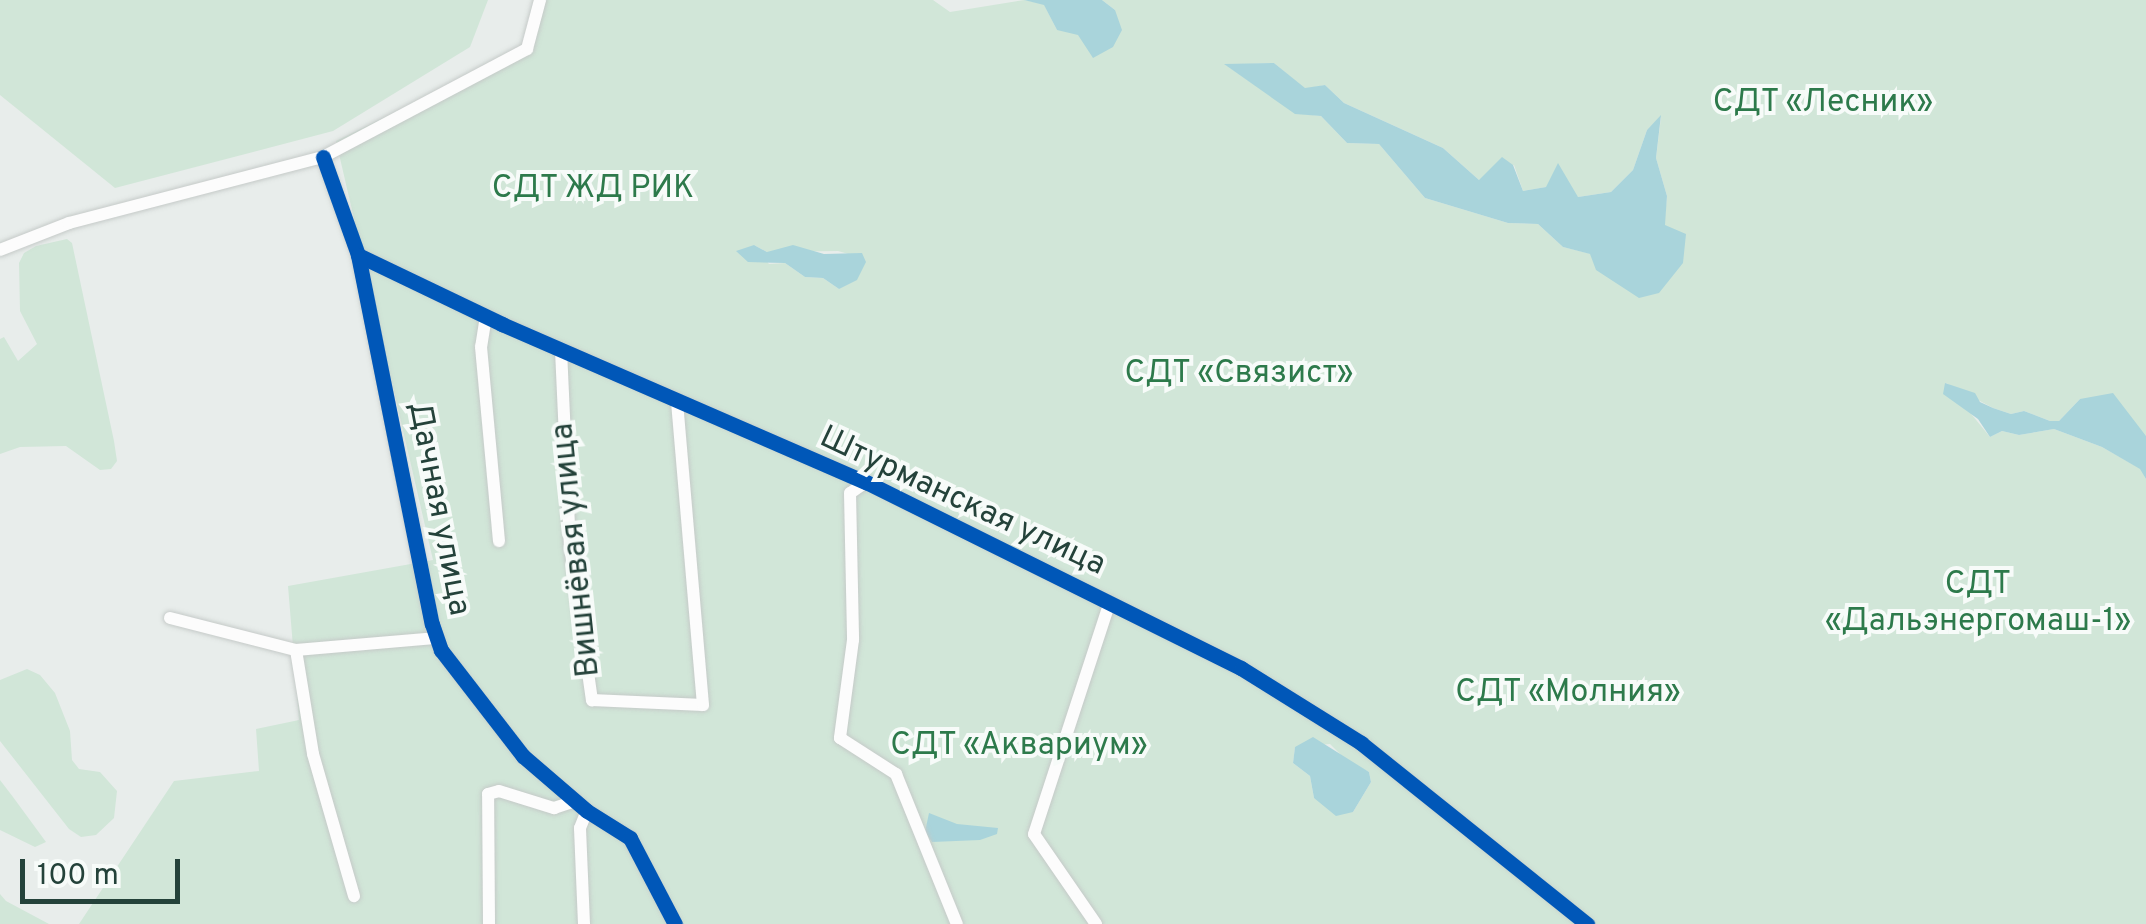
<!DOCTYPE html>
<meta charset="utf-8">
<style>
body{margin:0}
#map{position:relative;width:2146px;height:924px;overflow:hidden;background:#e8edeb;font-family:Overpass,sans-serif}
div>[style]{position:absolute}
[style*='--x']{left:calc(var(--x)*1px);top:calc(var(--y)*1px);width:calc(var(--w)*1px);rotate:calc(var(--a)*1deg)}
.green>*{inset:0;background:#d1e6d8}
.water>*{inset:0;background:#a9d4db}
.roads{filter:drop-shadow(0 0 2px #c5cac8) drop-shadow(0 0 2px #c5cac8)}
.minor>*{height:12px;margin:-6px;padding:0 6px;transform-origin:6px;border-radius:6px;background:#fcfcfc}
.cycleway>*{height:15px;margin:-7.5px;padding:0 7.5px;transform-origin:7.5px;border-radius:7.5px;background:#0057b8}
span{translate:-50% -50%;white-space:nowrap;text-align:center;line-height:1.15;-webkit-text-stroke:8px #f7fbf9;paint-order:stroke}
.park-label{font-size:32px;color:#2d7a4b}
.street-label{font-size:32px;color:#24423a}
.scale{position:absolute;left:20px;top:859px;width:160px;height:45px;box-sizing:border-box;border:5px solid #24423a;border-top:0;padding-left:12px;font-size:30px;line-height:35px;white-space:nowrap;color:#24423a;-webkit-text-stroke:8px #f7fbf9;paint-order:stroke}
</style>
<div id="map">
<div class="green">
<div style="clip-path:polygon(0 0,488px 0,470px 47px,333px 131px,115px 188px,0 95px)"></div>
<div style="clip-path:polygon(evenodd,537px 0,933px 0,950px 12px,1024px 0,1044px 4px,1057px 30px,1115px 10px,1102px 0,2146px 0,2146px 436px,2080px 399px,2059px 421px,2050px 421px,2024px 411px,2011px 414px,1993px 408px,1946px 383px,1990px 437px,2002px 431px,2019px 435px,2054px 429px,2102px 447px,2141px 469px,2146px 479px,2146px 924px,79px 924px,174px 781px,259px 771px,256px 729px,299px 720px,288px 586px,433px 560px,336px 141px,522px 50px,537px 0,1274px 63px,1305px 89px,1325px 85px,1344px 103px,1443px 148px,1479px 180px,1514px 165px,1523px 191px,1546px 187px,1578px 197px,1611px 192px,1633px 170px,1647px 130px,1661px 117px,1656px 158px,1667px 196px,1664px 226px,1591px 254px,1563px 247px,1538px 224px,1508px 223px,1425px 198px,1379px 144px,1347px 143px,1321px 116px,1295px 113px,1226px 65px,1274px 63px,537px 0,754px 245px,767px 252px,838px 251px,852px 255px,839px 289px,823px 278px,805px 277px,785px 263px,769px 264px,754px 245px,537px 0,1330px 744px,1346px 760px,1369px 772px,1371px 782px,1353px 812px,1314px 798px,1310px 776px,1293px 763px,1295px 747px,1330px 744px)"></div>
<div style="clip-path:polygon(67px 239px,72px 243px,114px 441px,117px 461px,111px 469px,100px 470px,66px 446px,20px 447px,0 454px,0 339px,4px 337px,18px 361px,37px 344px,20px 311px,19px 263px,24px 253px,36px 246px)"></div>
<div style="clip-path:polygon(27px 669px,40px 675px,55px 693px,70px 731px,72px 760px,79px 769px,100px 772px,117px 791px,114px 818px,96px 835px,81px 837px,69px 829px,0 741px,0 680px)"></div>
<div style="clip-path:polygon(0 780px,13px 797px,46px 842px,35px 847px,0 830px)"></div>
<div style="clip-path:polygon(0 894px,6px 901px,49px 924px,0 924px)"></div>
</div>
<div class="water">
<div style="clip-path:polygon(1024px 0,1102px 0,1115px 10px,1122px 30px,1113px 47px,1093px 58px,1078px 35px,1057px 30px,1044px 5px)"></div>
<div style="clip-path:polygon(1274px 63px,1305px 88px,1325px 85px,1344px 103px,1443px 148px,1479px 180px,1502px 157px,1513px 165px,1523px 191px,1546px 187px,1558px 163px,1578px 197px,1611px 192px,1633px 170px,1647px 130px,1661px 115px,1656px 158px,1667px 196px,1665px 225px,1686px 234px,1683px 263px,1659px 293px,1639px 298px,1596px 270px,1590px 254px,1563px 247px,1538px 224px,1508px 223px,1425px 198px,1379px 144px,1347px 143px,1321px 116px,1295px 114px,1224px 64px)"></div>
<div style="clip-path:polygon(754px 245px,767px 252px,793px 245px,824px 254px,862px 253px,866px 262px,857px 280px,839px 289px,823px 278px,805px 277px,785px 263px,748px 262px,736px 251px)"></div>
<div style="clip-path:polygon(1945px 383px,1975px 393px,1980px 402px,1993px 408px,2011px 414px,2024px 411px,2050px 421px,2059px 421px,2080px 399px,2113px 393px,2146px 436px,2146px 479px,2140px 469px,2102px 447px,2054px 429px,2019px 435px,2002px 431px,1990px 437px,1978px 419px,1943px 394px)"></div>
<div style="clip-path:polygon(1313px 737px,1369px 772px,1371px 782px,1353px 812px,1336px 816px,1314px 798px,1310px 776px,1293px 763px,1295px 747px)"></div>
<div style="clip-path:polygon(929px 813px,957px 824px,998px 828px,997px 834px,980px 840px,932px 842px,925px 832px)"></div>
</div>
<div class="roads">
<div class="minor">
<div style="--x:323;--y:157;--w:104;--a:70.3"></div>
<div style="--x:358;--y:255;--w:160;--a:25.6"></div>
<div style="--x:502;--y:324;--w:397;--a:23.5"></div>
<div style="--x:866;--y:482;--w:419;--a:26.4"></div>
<div style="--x:1241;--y:668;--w:142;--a:32"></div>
<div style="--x:1361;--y:743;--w:290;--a:38.7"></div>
<div style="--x:0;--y:250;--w:74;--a:-21.4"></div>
<div style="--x:69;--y:223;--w:262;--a:-14.6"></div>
<div style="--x:323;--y:157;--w:231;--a:-27.9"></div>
<div style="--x:527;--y:49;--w:51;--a:-75.1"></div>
<div style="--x:358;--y:255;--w:376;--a:78.7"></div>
<div style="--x:432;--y:624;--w:28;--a:71"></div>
<div style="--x:441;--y:650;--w:134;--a:52.3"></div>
<div style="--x:523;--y:756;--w:84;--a:40.7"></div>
<div style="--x:587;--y:811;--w:51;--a:32.1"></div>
<div style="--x:630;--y:838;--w:97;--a:62.4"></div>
<div style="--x:486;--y:316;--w:31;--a:99"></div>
<div style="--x:481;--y:347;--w:195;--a:84.7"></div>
<div style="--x:561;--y:350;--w:196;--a:87.4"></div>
<div style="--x:570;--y:546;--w:156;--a:81.9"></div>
<div style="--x:592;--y:700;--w:111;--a:2.6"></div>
<div style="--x:703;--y:705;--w:305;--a:-94.9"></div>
<div style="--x:866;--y:482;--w:19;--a:145"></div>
<div style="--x:850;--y:493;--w:147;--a:88.8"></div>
<div style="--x:853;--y:640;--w:99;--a:97.6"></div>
<div style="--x:840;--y:738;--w:67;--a:32.7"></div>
<div style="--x:896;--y:774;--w:162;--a:67.9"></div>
<div style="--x:170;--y:618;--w:130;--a:14.3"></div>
<div style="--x:296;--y:650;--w:142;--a:-4.9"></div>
<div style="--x:296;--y:650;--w:105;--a:80.7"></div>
<div style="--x:313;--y:754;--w:148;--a:73.9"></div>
<div style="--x:489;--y:924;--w:130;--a:-90.4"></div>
<div style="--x:488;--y:794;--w:11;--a:-15"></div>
<div style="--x:499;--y:791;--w:58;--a:17.2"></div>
<div style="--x:554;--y:808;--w:23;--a:-18"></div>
<div style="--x:584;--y:924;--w:96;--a:-92.4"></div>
<div style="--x:580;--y:828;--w:18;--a:-68"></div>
<div style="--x:1096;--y:924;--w:109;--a:-124.6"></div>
<div style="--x:1034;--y:834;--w:244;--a:-71.9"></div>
</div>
</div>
<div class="cycleway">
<div style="--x:323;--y:157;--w:104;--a:70.3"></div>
<div style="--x:358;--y:255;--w:160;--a:25.6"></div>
<div style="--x:502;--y:324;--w:397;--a:23.5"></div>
<div style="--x:866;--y:482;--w:419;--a:26.4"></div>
<div style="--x:1241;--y:668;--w:142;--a:32"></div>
<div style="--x:1361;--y:743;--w:290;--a:38.7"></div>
<div style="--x:358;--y:255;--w:376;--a:78.7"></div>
<div style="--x:432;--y:624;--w:28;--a:71"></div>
<div style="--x:441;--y:650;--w:134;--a:52.3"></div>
<div style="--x:523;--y:756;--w:84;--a:40.7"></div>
<div style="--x:587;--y:811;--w:51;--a:32.1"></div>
<div style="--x:630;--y:838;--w:97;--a:62.4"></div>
</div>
<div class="park-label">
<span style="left:1823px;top:103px">СДТ «Лесник»</span>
<span style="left:593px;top:189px">СДТ ЖД РИК</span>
<span style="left:1239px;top:374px">СДТ «Связист»</span>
<span style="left:1978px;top:604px">СДТ<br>«Дальэнергомаш-1»</span>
<span style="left:1568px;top:693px">СДТ «Молния»</span>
<span style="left:1019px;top:746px">СДТ «Аквариум»</span>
</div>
<div class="street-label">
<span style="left:962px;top:502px;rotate:25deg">Штурманская улица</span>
<span style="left:438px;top:509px;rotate:79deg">Дачная улица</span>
<span style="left:577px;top:550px;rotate:-96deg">Вишнёвая улица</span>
</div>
<div class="scale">100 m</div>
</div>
